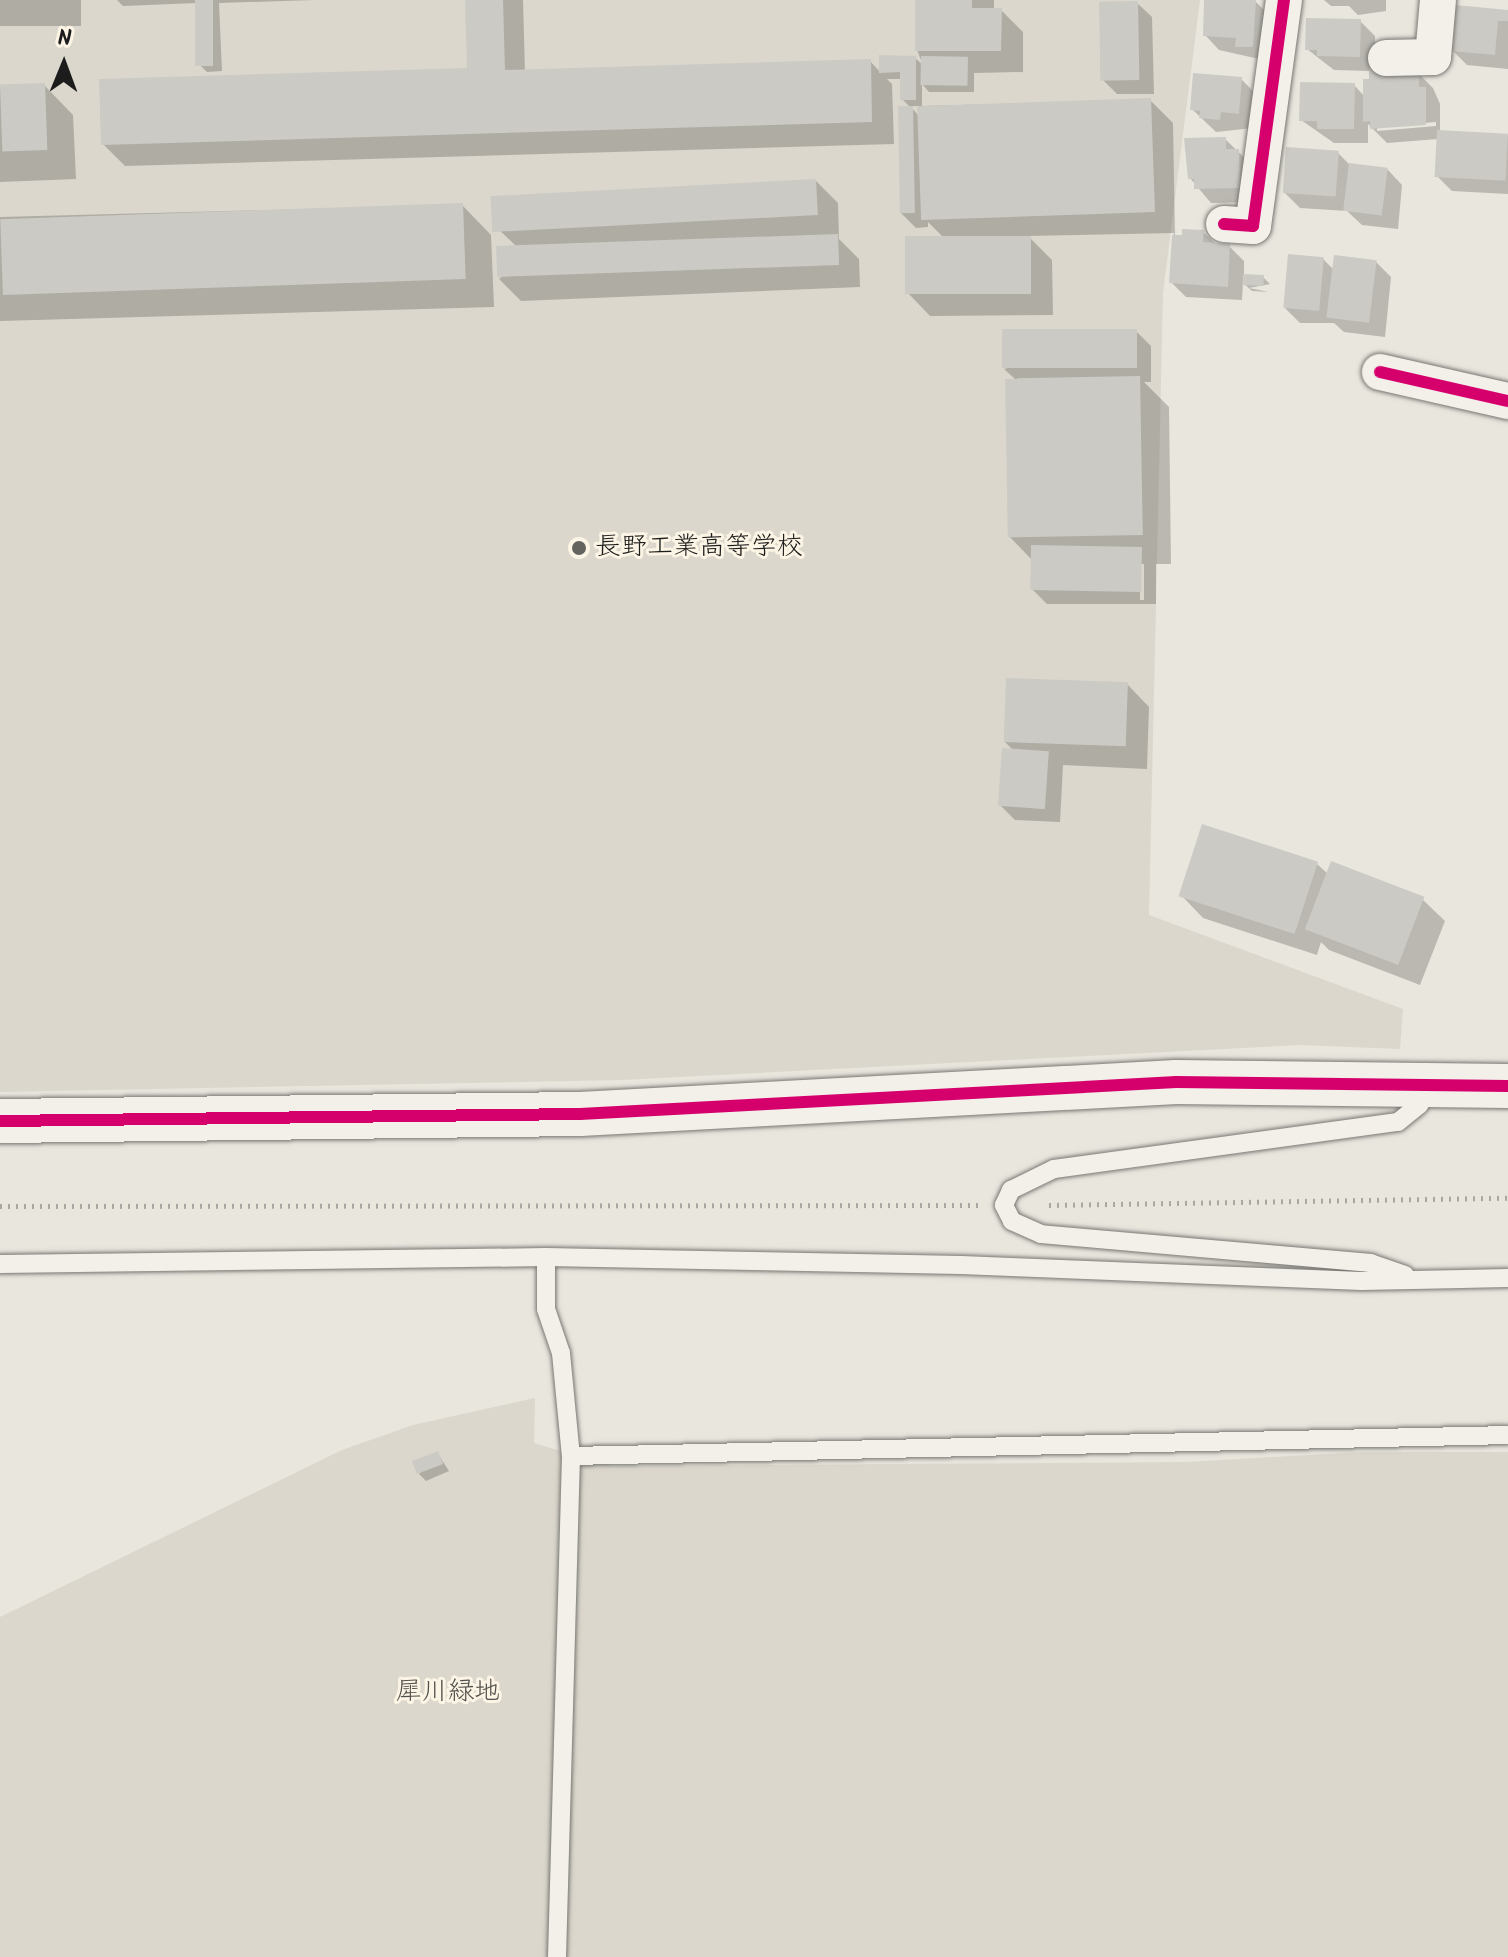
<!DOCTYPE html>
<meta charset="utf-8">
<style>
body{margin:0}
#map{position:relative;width:1508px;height:1957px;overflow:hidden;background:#e9e6de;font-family:Kalam,"Klee One",sans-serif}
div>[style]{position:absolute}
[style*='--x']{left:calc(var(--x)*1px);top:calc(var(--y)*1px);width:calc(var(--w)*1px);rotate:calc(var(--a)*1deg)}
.built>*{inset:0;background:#dbd7cd}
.green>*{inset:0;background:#dbd7cc;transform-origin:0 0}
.shadow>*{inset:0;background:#0003;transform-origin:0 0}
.building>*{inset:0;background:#cccac4;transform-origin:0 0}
.path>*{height:5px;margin-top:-2.5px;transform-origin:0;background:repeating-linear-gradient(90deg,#a9a7a3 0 2px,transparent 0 8px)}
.roads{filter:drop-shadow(0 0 2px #787773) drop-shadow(0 0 2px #787773)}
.service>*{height:18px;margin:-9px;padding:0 9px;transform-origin:9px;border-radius:9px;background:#f3f0ea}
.minor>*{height:36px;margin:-18px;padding:0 18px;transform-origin:18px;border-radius:18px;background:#f3f0ea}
.tertiary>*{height:44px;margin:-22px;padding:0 22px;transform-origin:22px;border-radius:22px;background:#f3f0ea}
.cycleway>*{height:12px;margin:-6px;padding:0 6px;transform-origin:6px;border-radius:6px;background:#d6006c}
.dots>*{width:22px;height:22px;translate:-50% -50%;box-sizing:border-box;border:4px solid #fcf5e5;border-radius:50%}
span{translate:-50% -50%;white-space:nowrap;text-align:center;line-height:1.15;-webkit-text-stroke:6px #fcf5e5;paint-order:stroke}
.poi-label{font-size:26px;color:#1c1c1c}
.left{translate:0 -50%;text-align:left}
.park-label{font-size:26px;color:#52504c}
.north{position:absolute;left:24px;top:24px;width:80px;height:80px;-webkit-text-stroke:6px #fcf5e5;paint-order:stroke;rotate:1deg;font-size:22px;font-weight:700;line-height:32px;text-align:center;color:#1c1c1c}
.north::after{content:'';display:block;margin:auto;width:28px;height:36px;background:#1c1c1c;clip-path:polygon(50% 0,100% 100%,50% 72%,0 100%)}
</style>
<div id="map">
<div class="built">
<div style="clip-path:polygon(0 0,1200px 0,1163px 293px,1149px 915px,1403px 1009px,1400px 1049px,1300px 1045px,622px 1080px,0 1092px)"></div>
</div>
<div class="green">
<div style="clip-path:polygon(408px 317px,928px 322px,969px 867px,886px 922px,822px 942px,760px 948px,712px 946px,649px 941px,600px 922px,536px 892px,465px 840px,433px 793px,421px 741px)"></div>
<div style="left:0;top:318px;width:366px;height:404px"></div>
<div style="clip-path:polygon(535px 1398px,534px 1443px,612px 1466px,1187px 1462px,1361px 1452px,1508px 1452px,1508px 1957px,0 1957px,0 1617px,342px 1450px,413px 1425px)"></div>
</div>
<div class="shadow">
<div style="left:0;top:0;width:81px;height:26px"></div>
<div style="clip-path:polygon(117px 0,314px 0,219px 3px,222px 71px,207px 72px,200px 65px,197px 3px,123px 6px)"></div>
<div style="clip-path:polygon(evenodd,467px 0,523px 0,525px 72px,870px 61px,881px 73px,915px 58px,923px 65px,917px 50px,917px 0,994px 0,994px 10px,1001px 10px,1023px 32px,1023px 72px,974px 73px,974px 92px,929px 92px,922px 84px,922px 106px,1150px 100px,1173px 123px,1175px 237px,1203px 232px,1217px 245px,1229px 246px,1244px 261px,1244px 276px,1263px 277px,1270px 284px,1249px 288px,1269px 292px,1252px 291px,1243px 283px,1242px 300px,1186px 297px,1171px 282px,1174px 233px,1028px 236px,1052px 260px,1053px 315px,930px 316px,908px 293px,944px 238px,928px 222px,928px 227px,916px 228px,901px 213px,911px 108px,902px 99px,902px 79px,887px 79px,892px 84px,894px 144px,125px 166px,103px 144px,469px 70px,467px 0,910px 106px,919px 106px,919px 116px,910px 106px)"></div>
<div style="clip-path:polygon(1206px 0,1255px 1px,1270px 16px,1268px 61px,1219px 50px,1205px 35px)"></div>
<div style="clip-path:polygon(1324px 0,1386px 0,1386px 11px,1358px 15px,1349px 6px,1331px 6px)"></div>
<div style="clip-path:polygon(1137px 3px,1152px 17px,1154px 94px,1117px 94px,1102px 79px)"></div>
<div style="clip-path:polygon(1508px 12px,1508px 69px,1467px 65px,1452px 50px)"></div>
<div style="clip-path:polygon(evenodd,1360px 21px,1375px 36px,1375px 69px,1418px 73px,1433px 88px,1440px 104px,1440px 132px,1508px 136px,1508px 194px,1452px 191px,1437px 176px,1438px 139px,1387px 143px,1368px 124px,1368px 143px,1334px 143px,1301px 120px,1354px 85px,1365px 97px,1371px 71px,1334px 70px,1307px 49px,1360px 21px,1436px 122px,1436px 126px,1377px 131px,1377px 127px,1436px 122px)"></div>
<div style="clip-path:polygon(1241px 79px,1256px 94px,1253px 128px,1216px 132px,1192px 109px)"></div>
<div style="clip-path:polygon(44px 85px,73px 115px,76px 179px,0 182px,0 87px)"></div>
<div style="clip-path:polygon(1225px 139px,1253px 166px,1254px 202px,1211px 203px,1190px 178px)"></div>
<div style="clip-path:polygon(1338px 153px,1351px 166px,1388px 170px,1402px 185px,1398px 229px,1362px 225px,1347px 211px,1300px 208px,1285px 193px)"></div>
<div style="clip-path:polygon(816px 181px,838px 203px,839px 239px,859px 259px,860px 287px,521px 301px,499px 279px,539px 245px,516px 246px,493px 224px)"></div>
<div style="clip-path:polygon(462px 205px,491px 235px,494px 307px,0 321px,0 217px)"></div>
<div style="clip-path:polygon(1323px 259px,1334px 270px,1376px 262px,1391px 277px,1385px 337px,1344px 332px,1334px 323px,1300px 323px,1285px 308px)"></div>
<div style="clip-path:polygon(evenodd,1136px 331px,1151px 346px,1151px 382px,1144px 382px,1169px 407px,1171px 564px,1156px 564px,1156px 604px,1047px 604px,1032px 589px,1032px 560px,1009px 536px,1015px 379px,1004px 369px,1136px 331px,1140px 564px,1144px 564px,1144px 600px,1140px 600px,1140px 564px)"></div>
<div style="clip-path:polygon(1127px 684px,1149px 707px,1147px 769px,1063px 765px,1060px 822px,1015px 820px,1000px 805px,1014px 751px,1005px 742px)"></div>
<div style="clip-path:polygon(1203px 827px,1317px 864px,1328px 874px,1422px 899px,1445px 921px,1420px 985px,1329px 950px,1321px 942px,1317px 955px,1203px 918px,1181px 895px)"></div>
<div style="clip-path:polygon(438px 1454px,449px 1471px,426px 1481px,419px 1474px)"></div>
</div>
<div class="building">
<div style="left:195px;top:0;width:18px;height:66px"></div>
<div style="clip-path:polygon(465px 0,503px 0,505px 70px,871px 59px,872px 122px,101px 145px,99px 79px,467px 68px)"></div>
<div style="clip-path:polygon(915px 0,972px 0,972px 8px,1002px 8px,1001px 51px,915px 51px)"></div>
<div style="clip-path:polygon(1204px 0,1256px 0,1253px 47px,1235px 47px,1236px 38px,1203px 36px)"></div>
<div style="left:1138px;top:1px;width:79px;height:39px;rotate:89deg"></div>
<div style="clip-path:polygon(1455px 5px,1508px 10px,1508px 21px,1498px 21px,1495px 55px,1450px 51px)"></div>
<div style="clip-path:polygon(1306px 18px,1361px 19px,1360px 57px,1317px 56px,1317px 50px,1305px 50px)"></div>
<div style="clip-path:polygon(879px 55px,916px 56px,916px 100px,900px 100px,900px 72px,879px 73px)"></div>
<div style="left:921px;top:56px;width:47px;height:29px;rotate:1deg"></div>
<div style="clip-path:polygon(1369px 67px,1419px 71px,1419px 87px,1426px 87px,1426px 125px,1370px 129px,1370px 121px,1363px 122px,1363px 79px,1369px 79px)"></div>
<div style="clip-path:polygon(1193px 73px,1242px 77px,1239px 114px,1221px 112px,1220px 120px,1199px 118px,1200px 111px,1190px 110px)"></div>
<div style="clip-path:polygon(1300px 82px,1355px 83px,1354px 129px,1317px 129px,1317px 121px,1299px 121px)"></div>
<div style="left:45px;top:83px;width:67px;height:45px;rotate:88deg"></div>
<div style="left:1151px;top:98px;width:114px;height:234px;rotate:88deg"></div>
<div style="left:913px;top:106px;width:107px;height:15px;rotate:89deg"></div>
<div style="left:1437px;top:130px;width:71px;height:47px;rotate:3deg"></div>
<div style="clip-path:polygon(1226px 137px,1226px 149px,1239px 149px,1240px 188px,1194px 189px,1194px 179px,1188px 179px,1184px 138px)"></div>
<div style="left:1286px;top:147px;width:53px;height:46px;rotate:4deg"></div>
<div style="left:1349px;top:163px;width:39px;height:48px;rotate:7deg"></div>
<div style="left:816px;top:179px;width:36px;height:326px;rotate:87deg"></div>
<div style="left:463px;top:203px;width:76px;height:463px;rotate:88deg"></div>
<div style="clip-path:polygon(1182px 229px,1204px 230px,1203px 242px,1230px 244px,1228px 287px,1169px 283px,1172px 235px,1182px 235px)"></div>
<div style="left:838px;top:234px;width:31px;height:342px;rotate:88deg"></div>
<div style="left:905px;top:236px;width:126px;height:58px"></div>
<div style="left:1288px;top:254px;width:36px;height:54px;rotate:5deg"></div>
<div style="left:1334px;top:255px;width:43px;height:63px;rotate:7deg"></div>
<div style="left:1243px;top:274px;width:21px;height:11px;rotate:3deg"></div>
<div style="left:1137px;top:329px;width:39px;height:135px;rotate:90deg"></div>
<div style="left:1140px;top:376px;width:159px;height:135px;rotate:89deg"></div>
<div style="left:1031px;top:545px;width:111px;height:45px;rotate:1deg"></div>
<div style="left:1006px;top:678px;width:122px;height:64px;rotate:2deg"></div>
<div style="left:1002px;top:748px;width:47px;height:58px;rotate:4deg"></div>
<div style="left:1202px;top:824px;width:122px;height:76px;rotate:18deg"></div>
<div style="left:1331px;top:861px;width:100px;height:73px;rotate:21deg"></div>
<div style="left:438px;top:1451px;width:14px;height:28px;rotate:69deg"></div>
</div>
<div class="path">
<div style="--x:1049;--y:1205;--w:459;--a:-0.9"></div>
<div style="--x:0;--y:1206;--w:979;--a:-0.06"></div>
</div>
<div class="roads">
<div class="service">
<div style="--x:546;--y:1257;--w:52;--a:90"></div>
<div style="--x:546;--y:1309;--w:46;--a:71.2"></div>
<div style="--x:561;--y:1353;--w:103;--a:84.5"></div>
<div style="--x:0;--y:1264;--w:546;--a:-0.73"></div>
<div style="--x:546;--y:1257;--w:415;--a:1.1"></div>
<div style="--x:961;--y:1265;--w:401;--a:2.3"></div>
<div style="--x:1362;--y:1281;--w:146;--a:-1.2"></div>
<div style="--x:1405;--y:1275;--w:36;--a:-161"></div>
<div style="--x:1371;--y:1263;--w:331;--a:-175"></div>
<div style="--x:1041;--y:1234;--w:32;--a:-156"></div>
<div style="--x:1012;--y:1221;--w:18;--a:-117"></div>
<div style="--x:1004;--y:1205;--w:17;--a:-65"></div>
<div style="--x:1011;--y:1190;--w:48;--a:-26"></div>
<div style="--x:1054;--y:1169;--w:347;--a:-7.8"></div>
<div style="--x:1398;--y:1122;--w:27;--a:-39"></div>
<div style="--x:1419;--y:1105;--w:21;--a:-59"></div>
<div style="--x:557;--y:1957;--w:501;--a:-88.4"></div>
<div style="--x:571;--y:1456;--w:937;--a:-1.28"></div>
</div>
<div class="minor">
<div style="--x:1386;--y:58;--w:47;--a:-1.2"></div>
<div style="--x:1433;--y:57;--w:57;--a:-85"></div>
<div style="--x:1224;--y:224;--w:29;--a:4"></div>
<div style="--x:1253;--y:226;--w:228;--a:-82.2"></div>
<div style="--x:1380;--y:372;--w:131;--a:12.8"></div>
</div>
<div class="tertiary">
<div style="--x:0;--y:1121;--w:580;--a:-0.69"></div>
<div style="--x:580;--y:1114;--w:597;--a:-3.07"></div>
<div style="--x:1176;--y:1082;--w:332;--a:0.7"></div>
</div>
</div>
<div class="cycleway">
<div style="--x:1224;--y:224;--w:29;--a:4"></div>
<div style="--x:1253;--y:226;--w:228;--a:-82.2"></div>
<div style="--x:1380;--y:372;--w:131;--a:12.8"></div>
<div style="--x:0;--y:1121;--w:580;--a:-0.69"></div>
<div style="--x:580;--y:1114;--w:597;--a:-3.07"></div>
<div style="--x:1176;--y:1082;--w:332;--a:0.7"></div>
</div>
<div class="dots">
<div style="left:579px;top:548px;background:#646360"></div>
</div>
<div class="poi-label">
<span class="left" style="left:595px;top:548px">長野工業高等学校</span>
</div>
<div class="park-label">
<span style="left:448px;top:1693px">犀川緑地</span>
</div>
<div class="north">N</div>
</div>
